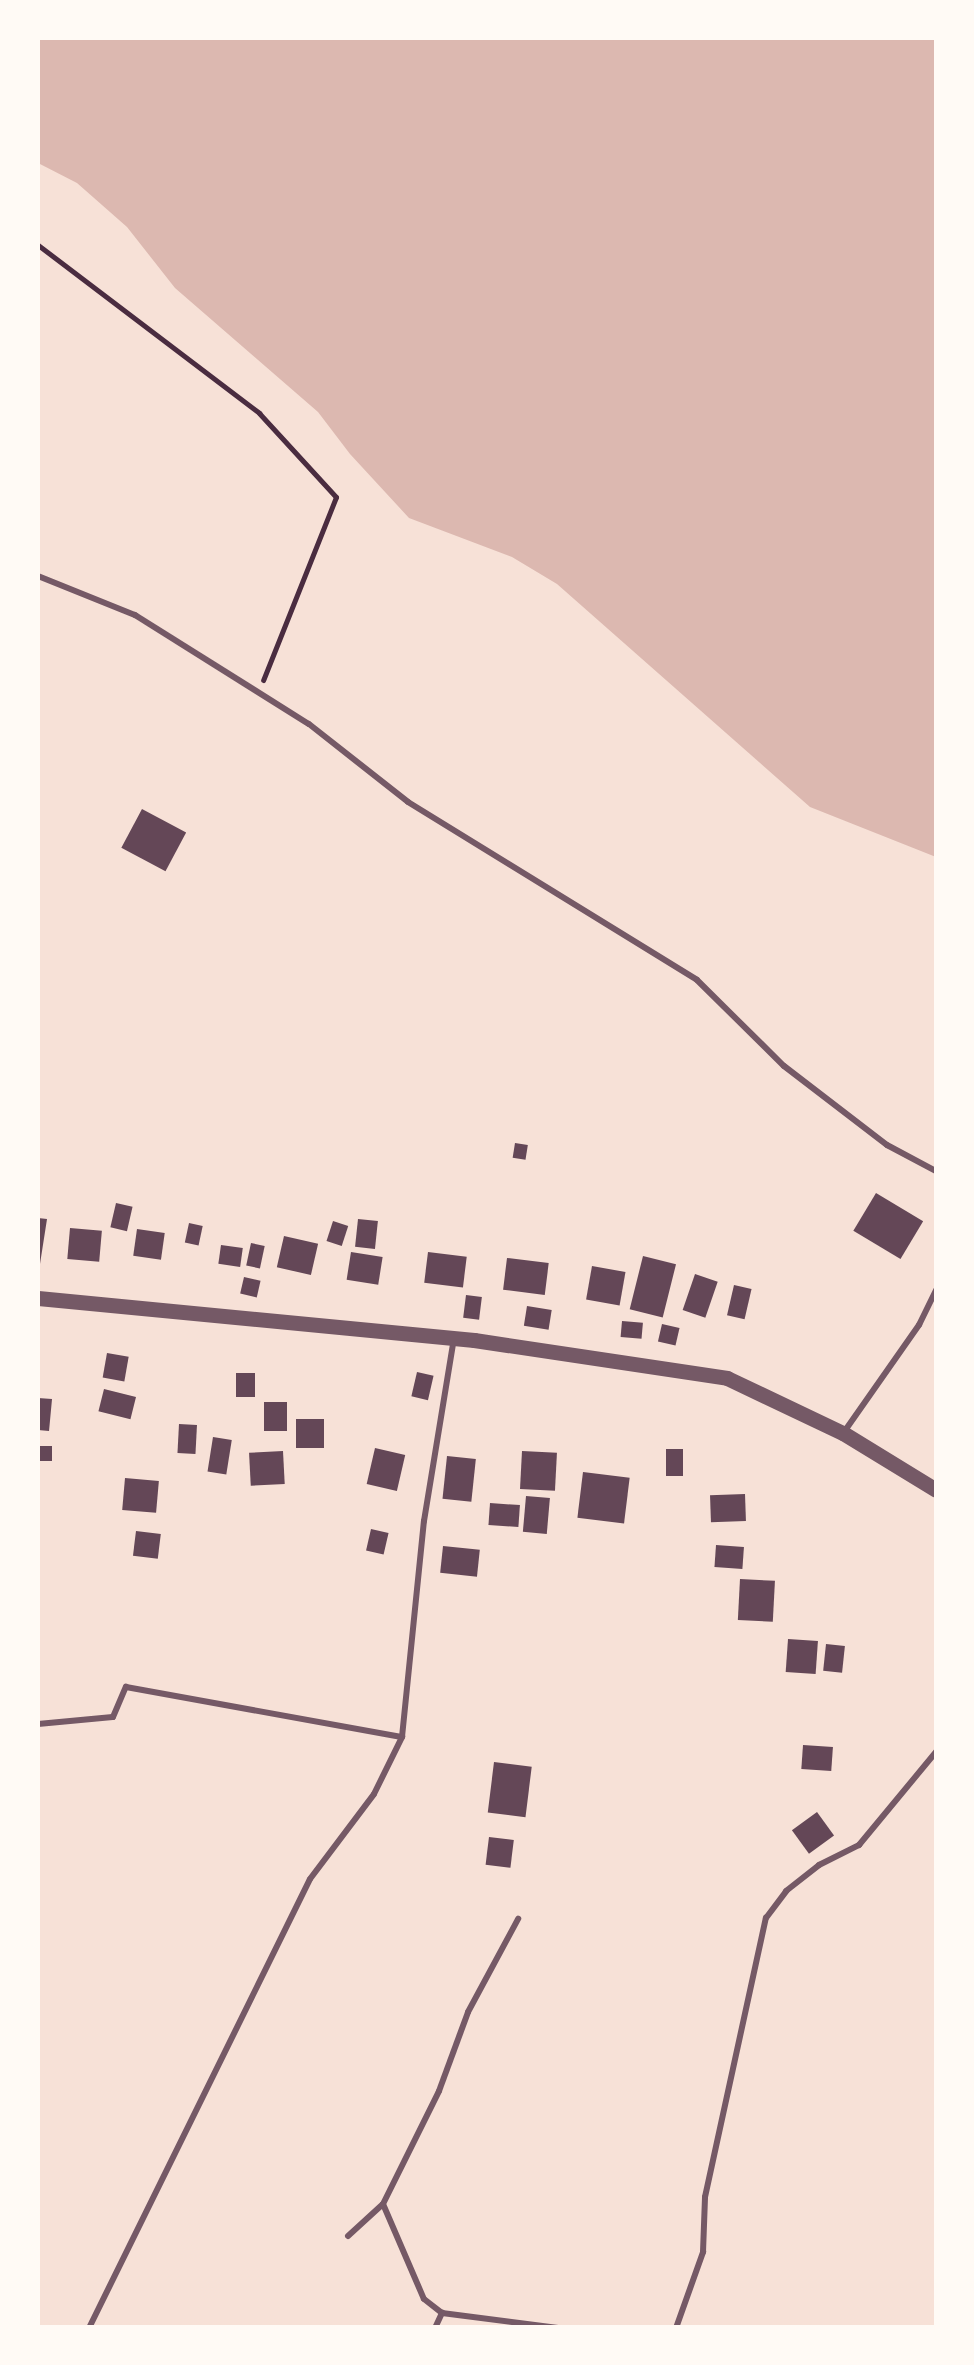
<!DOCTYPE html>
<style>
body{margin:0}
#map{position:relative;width:974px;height:2365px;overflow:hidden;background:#f7e1d7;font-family:Helvetica,sans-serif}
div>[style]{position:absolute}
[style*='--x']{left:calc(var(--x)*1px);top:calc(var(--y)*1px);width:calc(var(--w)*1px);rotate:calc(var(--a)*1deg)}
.water>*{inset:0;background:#dcb8b0}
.building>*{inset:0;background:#644757;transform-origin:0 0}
.path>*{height:5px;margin:-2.5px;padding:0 2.5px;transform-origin:2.5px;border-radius:2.5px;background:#4a2c40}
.service>*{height:6px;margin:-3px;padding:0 3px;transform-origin:3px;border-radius:3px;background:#755966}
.tertiary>*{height:15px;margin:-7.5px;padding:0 7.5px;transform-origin:7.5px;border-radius:7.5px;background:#755966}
span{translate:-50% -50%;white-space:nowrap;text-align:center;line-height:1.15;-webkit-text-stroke:9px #fffaf5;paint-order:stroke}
.frame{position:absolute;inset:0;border:40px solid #fffaf5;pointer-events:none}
</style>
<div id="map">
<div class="water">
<div style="clip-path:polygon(38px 38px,936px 38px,936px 857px,810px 807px,557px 584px,512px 557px,409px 518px,350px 454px,318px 412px,175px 288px,127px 227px,77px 183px,38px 163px)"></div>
</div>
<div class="building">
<div style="left:142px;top:809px;width:50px;height:44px;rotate:28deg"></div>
<div style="left:515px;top:1143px;width:13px;height:15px;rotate:9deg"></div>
<div style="left:876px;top:1193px;width:55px;height:44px;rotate:31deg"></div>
<div style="left:116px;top:1203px;width:17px;height:25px;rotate:13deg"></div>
<div style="clip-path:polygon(38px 1218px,47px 1219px,40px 1264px,38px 1264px)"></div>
<div style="left:358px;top:1219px;width:20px;height:28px;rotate:6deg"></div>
<div style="left:333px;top:1221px;width:16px;height:21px;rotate:18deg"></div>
<div style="left:189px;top:1223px;width:14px;height:20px;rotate:12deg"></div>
<div style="left:70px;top:1228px;width:32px;height:31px;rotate:5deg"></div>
<div style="left:137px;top:1229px;width:28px;height:27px;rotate:8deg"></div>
<div style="left:284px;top:1236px;width:35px;height:32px;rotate:13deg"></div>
<div style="left:251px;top:1243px;width:14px;height:23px;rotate:12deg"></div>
<div style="left:221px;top:1245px;width:22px;height:19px;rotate:8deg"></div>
<div style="left:351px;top:1252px;width:32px;height:28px;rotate:9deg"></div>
<div style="left:428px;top:1252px;width:39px;height:31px;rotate:7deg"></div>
<div style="left:643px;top:1256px;width:34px;height:55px;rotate:14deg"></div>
<div style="left:507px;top:1258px;width:42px;height:32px;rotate:7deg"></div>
<div style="left:592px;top:1266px;width:34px;height:34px;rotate:10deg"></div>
<div style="left:695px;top:1274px;width:24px;height:38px;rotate:19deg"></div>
<div style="left:244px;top:1277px;width:17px;height:17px;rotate:13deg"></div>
<div style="left:734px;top:1285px;width:18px;height:31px;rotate:13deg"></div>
<div style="left:466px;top:1295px;width:16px;height:23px;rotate:7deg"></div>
<div style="left:527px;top:1306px;width:25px;height:20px;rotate:9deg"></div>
<div style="left:622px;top:1321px;width:21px;height:16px;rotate:5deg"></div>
<div style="left:662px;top:1324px;width:18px;height:18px;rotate:13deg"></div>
<div style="left:107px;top:1353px;width:22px;height:25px;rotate:10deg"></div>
<div style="left:417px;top:1372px;width:17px;height:25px;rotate:13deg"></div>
<div style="left:236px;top:1373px;width:19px;height:24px"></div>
<div style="left:104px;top:1389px;width:33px;height:23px;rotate:14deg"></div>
<div style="clip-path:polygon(38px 1398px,52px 1399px,49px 1431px,38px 1430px)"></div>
<div style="left:264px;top:1402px;width:23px;height:29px"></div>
<div style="left:296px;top:1419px;width:28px;height:29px"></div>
<div style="left:179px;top:1424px;width:18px;height:29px;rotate:3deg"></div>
<div style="left:213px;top:1437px;width:19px;height:35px;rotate:9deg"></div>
<div style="left:38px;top:1446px;width:14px;height:15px"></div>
<div style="left:375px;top:1448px;width:31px;height:37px;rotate:13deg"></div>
<div style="left:666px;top:1449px;width:17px;height:27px"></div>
<div style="left:283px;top:1451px;width:33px;height:34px;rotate:87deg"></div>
<div style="left:522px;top:1451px;width:35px;height:38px;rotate:3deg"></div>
<div style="left:447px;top:1456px;width:29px;height:43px;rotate:6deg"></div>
<div style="left:583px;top:1472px;width:47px;height:46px;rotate:7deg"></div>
<div style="left:125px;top:1478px;width:34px;height:32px;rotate:5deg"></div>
<div style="left:745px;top:1494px;width:27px;height:35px;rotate:88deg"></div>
<div style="left:526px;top:1496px;width:24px;height:36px;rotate:5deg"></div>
<div style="left:490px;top:1503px;width:30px;height:22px;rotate:4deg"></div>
<div style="left:371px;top:1529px;width:18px;height:22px;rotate:13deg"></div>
<div style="left:136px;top:1531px;width:25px;height:25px;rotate:7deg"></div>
<div style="left:716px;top:1545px;width:28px;height:22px;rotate:4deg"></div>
<div style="left:443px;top:1546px;width:37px;height:27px;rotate:6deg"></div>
<div style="left:740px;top:1579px;width:35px;height:41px;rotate:3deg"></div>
<div style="left:788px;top:1639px;width:30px;height:33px;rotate:4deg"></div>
<div style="left:826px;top:1644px;width:19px;height:27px;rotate:6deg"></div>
<div style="left:803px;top:1745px;width:30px;height:24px;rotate:4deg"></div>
<div style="left:494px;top:1762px;width:38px;height:51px;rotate:7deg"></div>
<div style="left:817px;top:1812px;width:29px;height:31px;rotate:54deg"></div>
<div style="left:489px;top:1837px;width:25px;height:28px;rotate:7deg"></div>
</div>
<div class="path">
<div style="--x:38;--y:245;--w:278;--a:37.2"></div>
<div style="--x:259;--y:413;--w:114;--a:47.5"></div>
<div style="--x:336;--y:497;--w:197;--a:111.7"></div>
</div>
<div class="service">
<div style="--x:38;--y:576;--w:105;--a:21.9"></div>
<div style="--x:135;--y:615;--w:205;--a:32.1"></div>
<div style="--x:309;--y:724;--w:126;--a:38.2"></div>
<div style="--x:408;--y:802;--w:339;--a:31.6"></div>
<div style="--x:697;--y:980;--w:122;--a:44.7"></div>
<div style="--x:784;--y:1066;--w:130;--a:37.5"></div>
<div style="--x:887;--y:1145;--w:55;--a:28"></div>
<div style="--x:844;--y:1432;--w:131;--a:-55"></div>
<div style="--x:919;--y:1325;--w:39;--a:-64"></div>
<div style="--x:38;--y:1724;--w:75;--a:-5.3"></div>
<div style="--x:113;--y:1717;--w:33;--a:-67"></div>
<div style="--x:126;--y:1687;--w:280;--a:10.3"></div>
<div style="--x:383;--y:2204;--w:103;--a:66.7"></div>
<div style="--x:424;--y:2299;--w:23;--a:38"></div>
<div style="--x:442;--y:2313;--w:117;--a:7.4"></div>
<div style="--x:348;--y:2236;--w:47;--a:-42.4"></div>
<div style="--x:383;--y:2204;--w:126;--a:-63.6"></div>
<div style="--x:439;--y:2091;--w:84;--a:-69.8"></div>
<div style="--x:468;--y:2012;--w:106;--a:-61.7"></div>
<div style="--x:89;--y:2328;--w:500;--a:-63.79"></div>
<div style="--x:310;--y:1879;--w:106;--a:-53"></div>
<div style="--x:374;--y:1794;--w:64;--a:-63.8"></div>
<div style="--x:402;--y:1737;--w:217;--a:-84.2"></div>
<div style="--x:424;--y:1521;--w:185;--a:-80.7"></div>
<div style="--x:435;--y:2328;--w:17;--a:-65"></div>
<div style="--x:676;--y:2328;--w:81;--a:-70.4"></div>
<div style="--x:703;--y:2252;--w:55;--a:-87.9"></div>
<div style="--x:705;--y:2197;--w:286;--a:-77.7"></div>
<div style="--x:766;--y:1918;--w:34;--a:-53"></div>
<div style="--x:786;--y:1891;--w:42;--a:-38.2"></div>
<div style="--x:819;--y:1865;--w:45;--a:-26.6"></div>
<div style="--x:859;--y:1845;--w:121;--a:-50.4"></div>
</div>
<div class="tertiary">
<div style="--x:38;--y:1298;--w:438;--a:5.5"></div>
<div style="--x:474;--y:1340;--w:256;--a:8.5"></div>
<div style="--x:727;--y:1378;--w:128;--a:25.4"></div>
<div style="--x:843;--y:1433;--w:109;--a:31.5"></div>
</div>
<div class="frame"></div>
</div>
